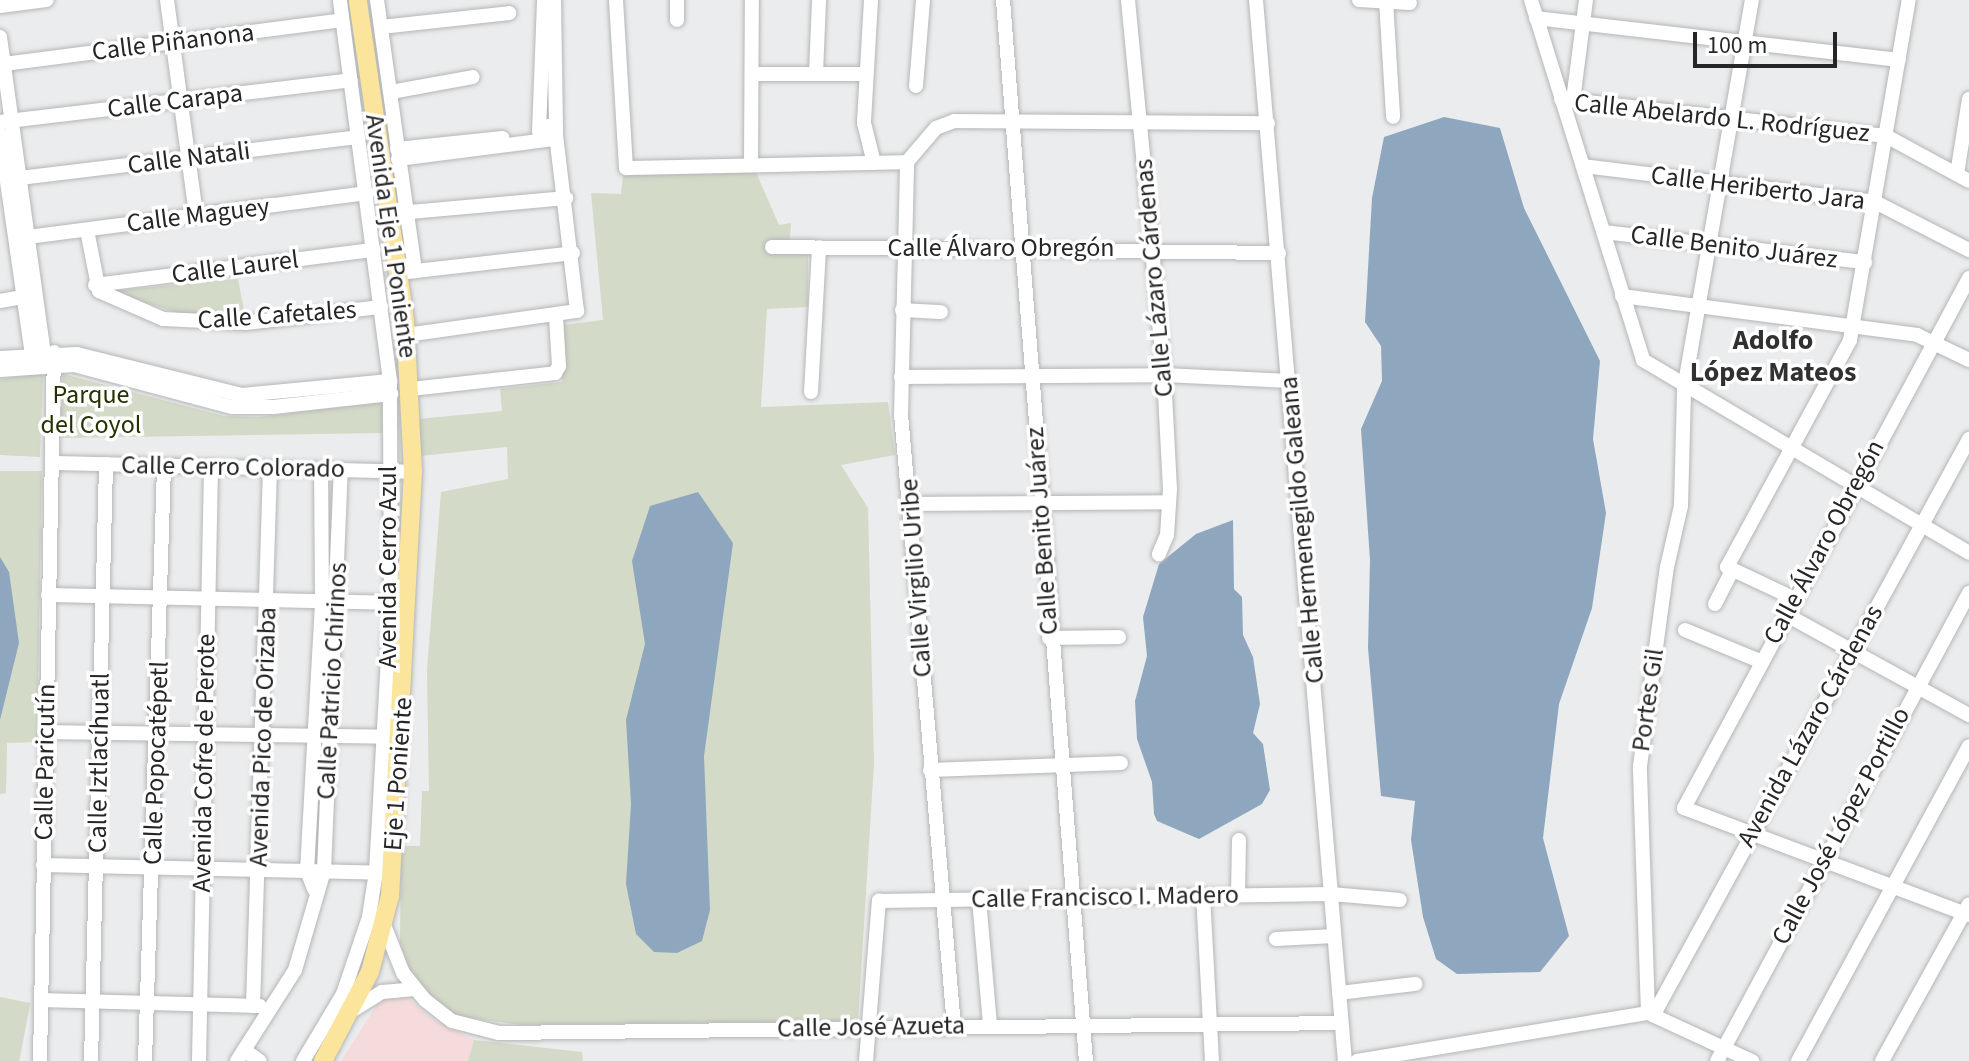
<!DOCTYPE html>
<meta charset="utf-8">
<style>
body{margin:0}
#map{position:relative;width:1969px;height:1061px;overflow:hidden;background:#ebeced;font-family:"Source Sans 3",sans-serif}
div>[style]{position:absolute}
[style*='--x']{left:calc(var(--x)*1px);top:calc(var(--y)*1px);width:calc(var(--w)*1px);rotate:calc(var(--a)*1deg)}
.commercial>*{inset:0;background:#f6dbdc}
.green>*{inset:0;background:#d3dac7;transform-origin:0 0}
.water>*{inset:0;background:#8ea7bf}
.roads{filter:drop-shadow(0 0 2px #b4b6b7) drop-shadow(0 0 2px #b4b6b7)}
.minor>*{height:14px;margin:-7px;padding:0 7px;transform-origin:7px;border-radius:7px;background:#fff}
.major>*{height:18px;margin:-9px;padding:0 9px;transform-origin:9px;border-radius:9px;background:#fbe59d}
span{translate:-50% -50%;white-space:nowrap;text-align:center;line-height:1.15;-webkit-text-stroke:7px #fff;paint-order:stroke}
.street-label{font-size:26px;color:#262627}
.park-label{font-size:26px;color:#243100}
.neighbourhood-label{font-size:28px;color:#313132;font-weight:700}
.scale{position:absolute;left:1693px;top:32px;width:144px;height:36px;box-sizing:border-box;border:4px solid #262627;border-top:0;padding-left:10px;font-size:24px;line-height:28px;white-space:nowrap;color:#262627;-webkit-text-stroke:6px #fff;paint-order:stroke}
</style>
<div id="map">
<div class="commercial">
<div style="clip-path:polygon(383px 995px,405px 995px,432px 1019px,474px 1040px,468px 1061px,341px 1061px)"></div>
</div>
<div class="green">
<div style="clip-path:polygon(755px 170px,779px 225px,791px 223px,789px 253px,808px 255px,808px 307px,767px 309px,761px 407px,888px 402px,895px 455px,841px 465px,868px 508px,874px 763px,858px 1021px,521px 1025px,454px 1016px,418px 985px,407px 965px,400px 942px,401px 846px,420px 846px,422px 791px,429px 791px,427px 670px,441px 492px,508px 479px,507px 447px,420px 456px,418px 419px,502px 411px,500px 389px,562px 382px,555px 326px,603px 320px,591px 193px,621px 194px,623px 175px)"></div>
<div style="clip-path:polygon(238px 279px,245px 316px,200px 320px,109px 291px)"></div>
<div style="clip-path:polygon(43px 373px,40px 457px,0 455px,0 379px)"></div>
<div style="clip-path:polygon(63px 374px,224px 416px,259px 417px,382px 402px,382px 433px,60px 438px)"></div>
<div style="clip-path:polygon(0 471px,42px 471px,37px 742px,7px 743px,6px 793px,0 794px)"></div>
<div style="left:0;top:997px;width:31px;height:64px;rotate:11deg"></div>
<div style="clip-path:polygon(474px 1040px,582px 1052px,583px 1061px,468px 1061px)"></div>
</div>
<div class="water">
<div style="clip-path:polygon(1444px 117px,1500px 128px,1524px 208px,1600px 361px,1593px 439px,1606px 513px,1592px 608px,1559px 704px,1543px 838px,1569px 936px,1540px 972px,1457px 974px,1436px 959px,1423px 917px,1411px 840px,1415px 801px,1381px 796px,1368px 648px,1370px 560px,1361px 429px,1382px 381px,1381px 346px,1365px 322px,1372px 198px,1384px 137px)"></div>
<div style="clip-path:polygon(698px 492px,733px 543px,704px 756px,710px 910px,702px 941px,677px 953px,654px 952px,636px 934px,626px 884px,631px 804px,626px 720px,645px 644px,632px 561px,650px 506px)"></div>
<div style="clip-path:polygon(1233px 520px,1234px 589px,1242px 597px,1243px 635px,1253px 657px,1260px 704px,1253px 733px,1263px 744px,1270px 790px,1262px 804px,1199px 839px,1157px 821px,1154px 814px,1152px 782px,1137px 739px,1135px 701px,1147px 656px,1143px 617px,1159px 564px,1196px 534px)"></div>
<div style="clip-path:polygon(0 557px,9px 572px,19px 643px,0 720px)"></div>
</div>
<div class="roads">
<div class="minor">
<div style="--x:167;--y:0;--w:217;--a:82.3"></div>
<div style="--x:377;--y:0;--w:274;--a:82"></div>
<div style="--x:554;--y:0;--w:132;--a:89.1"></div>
<div style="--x:616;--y:0;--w:168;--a:86.6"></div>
<div style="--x:626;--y:168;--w:281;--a:-1.2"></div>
<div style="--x:871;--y:0;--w:123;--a:93.3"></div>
<div style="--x:864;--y:123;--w:41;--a:76"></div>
<div style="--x:1003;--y:0;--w:1064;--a:85.53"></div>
<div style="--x:1128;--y:0;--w:377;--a:84.5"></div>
<div style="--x:1164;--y:375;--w:114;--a:87"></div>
<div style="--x:1170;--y:489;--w:46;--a:93.7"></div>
<div style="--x:1167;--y:535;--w:21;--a:113"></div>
<div style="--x:1256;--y:0;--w:1065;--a:85.21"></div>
<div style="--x:1359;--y:0;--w:51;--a:3.4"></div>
<div style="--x:1531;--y:0;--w:377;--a:72.7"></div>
<div style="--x:1643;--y:360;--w:379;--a:30.6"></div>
<div style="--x:1386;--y:1;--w:116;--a:86.5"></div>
<div style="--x:0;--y:6;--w:47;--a:-7.3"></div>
<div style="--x:1536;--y:18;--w:365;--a:6.6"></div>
<div style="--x:677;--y:20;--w:20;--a:-90"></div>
<div style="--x:381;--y:27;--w:129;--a:-6.2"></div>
<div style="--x:0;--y:37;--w:326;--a:82.1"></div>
<div style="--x:4;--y:64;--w:341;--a:-7.4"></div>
<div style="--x:816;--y:73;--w:73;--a:-87.6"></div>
<div style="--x:755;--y:74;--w:109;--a:0"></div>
<div style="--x:916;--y:86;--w:86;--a:-85.3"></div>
<div style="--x:391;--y:92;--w:83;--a:-10.4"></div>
<div style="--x:1561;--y:99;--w:327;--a:6.5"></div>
<div style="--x:1886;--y:136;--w:94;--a:28.5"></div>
<div style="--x:1573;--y:100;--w:101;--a:-82.6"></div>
<div style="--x:0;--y:122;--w:353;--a:-6.8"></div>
<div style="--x:539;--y:132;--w:132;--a:-87.8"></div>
<div style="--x:0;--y:133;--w:232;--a:81.8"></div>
<div style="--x:397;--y:149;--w:106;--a:-6"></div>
<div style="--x:398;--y:159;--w:158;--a:-7.3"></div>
<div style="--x:751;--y:165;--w:165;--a:-89.7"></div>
<div style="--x:1583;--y:166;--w:294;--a:7"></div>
<div style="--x:1875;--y:202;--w:106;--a:27.1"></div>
<div style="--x:1957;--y:174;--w:76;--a:-80.9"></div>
<div style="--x:20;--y:178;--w:340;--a:-6.9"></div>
<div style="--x:399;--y:213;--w:168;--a:-5.1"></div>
<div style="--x:87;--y:230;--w:62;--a:78.9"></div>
<div style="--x:99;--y:291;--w:70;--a:23.6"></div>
<div style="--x:163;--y:319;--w:83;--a:2.8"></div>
<div style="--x:246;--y:323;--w:136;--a:-6.8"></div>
<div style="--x:1604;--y:232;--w:263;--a:6.6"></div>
<div style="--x:28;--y:237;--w:342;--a:-7.4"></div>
<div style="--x:772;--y:247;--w:507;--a:0.68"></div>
<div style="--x:407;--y:272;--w:167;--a:-6.5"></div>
<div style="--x:1969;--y:278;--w:602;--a:118.27"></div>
<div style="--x:1684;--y:808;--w:304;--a:20.6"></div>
<div style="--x:95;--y:285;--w:281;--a:-7.2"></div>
<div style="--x:1622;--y:296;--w:298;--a:7.5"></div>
<div style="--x:1917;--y:335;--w:58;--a:25.7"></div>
<div style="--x:0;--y:301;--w:23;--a:-10"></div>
<div style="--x:902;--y:310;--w:39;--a:3"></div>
<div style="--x:406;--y:335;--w:173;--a:-8"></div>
<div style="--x:577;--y:311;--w:178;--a:-96.8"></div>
<div style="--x:556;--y:134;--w:10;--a:-127"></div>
<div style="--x:550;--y:126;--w:8;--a:173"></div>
<div style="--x:0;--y:358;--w:77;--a:-3"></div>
<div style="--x:77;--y:354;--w:169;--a:14"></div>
<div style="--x:241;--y:395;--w:150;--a:-5.4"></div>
<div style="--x:0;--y:370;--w:74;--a:-3.9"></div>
<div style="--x:74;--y:365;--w:163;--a:14.9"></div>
<div style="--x:232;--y:407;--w:41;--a:0"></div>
<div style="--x:273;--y:407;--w:119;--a:-6.3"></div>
<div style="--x:901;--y:377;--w:263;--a:-0.4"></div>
<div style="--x:1164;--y:375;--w:126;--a:2.7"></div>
<div style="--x:411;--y:389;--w:145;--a:-6.3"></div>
<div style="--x:555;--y:373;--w:8;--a:-60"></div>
<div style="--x:559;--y:366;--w:49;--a:-93.5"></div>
<div style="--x:811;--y:392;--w:145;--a:-86.8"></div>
<div style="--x:53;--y:463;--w:360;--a:1.4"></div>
<div style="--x:910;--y:504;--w:257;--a:-0.4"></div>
<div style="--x:48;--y:595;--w:343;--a:1.3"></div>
<div style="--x:1793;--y:598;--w:73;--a:-154.8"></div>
<div style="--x:1727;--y:567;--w:258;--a:-61.5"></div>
<div style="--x:1850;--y:340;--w:345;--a:-80.2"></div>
<div style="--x:1715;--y:604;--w:36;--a:-63"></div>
<div style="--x:1785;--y:614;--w:210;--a:28.8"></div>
<div style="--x:1685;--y:630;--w:81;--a:22.5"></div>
<div style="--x:1049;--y:638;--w:70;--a:-0.8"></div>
<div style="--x:46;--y:732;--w:339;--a:0.8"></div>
<div style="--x:930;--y:770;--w:191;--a:-2.1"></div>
<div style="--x:43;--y:865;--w:340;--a:1.3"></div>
<div style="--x:314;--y:889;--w:19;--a:-111"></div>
<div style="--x:307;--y:871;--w:270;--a:-86.8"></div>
<div style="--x:322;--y:601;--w:131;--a:-90.4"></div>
<div style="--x:1203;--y:895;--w:166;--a:86.9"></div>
<div style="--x:1238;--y:895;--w:55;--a:-89"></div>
<div style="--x:979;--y:899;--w:126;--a:85"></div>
<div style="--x:384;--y:925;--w:52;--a:68.4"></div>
<div style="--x:403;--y:973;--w:35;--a:51"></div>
<div style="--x:425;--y:1000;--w:34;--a:38"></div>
<div style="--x:452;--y:1021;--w:49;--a:14.3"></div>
<div style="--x:499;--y:1033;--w:842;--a:-0.68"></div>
<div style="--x:1276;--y:939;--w:58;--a:-3"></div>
<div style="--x:1339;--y:993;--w:77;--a:-6.8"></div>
<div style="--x:41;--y:1000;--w:219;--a:1.6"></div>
<div style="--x:253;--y:1006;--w:538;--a:-88.19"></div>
<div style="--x:353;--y:1010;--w:34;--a:-32"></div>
<div style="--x:382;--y:992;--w:33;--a:-5"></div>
<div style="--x:1648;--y:1013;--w:247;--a:-91.9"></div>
<div style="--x:1640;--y:766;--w:201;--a:-82.3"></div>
<div style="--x:1667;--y:567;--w:63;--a:-77.1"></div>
<div style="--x:1681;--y:506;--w:117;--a:-88.5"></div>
<div style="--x:1684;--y:389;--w:395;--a:-80.1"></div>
<div style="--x:1654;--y:1014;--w:656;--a:-61.28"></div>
<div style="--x:954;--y:1026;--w:614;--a:-94.95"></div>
<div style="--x:901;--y:414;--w:252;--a:-88.6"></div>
<div style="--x:907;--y:162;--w:45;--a:-49.5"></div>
<div style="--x:936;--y:128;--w:19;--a:-21"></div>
<div style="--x:954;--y:121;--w:314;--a:0.4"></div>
<div style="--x:244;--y:1050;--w:19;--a:35"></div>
<div style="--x:40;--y:1061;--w:709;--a:-88.87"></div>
<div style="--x:91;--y:1061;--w:597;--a:-88.56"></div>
<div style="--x:145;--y:1061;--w:595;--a:-88.17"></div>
<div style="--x:199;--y:1061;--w:595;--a:-88.84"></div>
<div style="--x:237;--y:1061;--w:108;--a:-57.5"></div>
<div style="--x:295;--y:970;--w:103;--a:-73.7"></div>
<div style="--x:324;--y:871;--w:401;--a:-87.6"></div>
<div style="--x:303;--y:1061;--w:78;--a:-59.2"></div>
<div style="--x:343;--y:994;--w:81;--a:-71.3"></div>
<div style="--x:369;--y:917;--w:46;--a:-81.2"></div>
<div style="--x:376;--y:872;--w:269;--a:-86.8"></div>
<div style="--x:391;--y:603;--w:222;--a:-90.3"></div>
<div style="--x:390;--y:381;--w:384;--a:-97.5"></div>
<div style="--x:866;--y:1061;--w:161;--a:-85.4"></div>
<div style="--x:879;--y:901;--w:452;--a:-0.9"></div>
<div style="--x:1331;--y:894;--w:69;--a:5"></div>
<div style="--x:1357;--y:1061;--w:295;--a:-9.4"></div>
<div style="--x:1648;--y:1013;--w:115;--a:24.8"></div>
<div style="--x:1717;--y:1061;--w:532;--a:-61.7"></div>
<div style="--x:1798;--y:1061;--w:358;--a:-61.5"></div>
<div style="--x:1882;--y:1061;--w:179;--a:-61"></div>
</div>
<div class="major">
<div style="--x:323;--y:1061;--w:101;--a:-62.2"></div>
<div style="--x:370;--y:972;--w:79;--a:-75.3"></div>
<div style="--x:390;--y:896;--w:425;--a:-86.9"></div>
<div style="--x:413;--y:472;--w:152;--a:-93"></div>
<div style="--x:405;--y:320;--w:323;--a:-98.4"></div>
</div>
</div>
<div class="street-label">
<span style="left:173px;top:42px;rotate:-7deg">Calle Piñanona</span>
<span style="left:175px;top:101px;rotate:-7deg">Calle Carapa</span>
<span style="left:1722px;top:118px;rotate:6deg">Calle Abelardo L. Rodríguez</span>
<span style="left:189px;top:158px;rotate:-7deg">Calle Natali</span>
<span style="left:1758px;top:188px;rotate:7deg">Calle Heriberto Jara</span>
<span style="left:198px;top:215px;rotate:-7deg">Calle Maguey</span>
<span style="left:391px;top:236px;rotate:82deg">Avenida Eje 1 Poniente</span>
<span style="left:1734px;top:247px;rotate:7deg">Calle Benito Juárez</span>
<span style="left:1001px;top:248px">Calle Álvaro Obregón</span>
<span style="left:235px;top:267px;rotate:-7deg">Calle Laurel</span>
<span style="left:1154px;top:278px;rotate:-95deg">Calle Lázaro Cárdenas</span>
<span style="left:277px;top:315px;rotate:-4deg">Calle Cafetales</span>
<span style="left:233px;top:467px;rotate:1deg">Calle Cerro Colorado</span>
<span style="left:1302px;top:530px;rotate:-95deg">Calle Hermenegildo Galeana</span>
<span style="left:1042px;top:531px;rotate:-94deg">Calle Benito Juárez</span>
<span style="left:1824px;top:542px;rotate:-62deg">Calle Álvaro Obregón</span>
<span style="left:388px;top:567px;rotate:-90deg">Avenida Cerro Azul</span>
<span style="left:916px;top:578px;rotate:-94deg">Calle Virgilio Uribe</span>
<span style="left:332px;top:681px;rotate:-87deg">Calle Patricio Chirinos</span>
<span style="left:1648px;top:700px;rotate:-82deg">Portes Gil</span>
<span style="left:1810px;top:726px;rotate:-61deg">Avenida Lázaro Cárdenas</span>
<span style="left:263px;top:737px;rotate:-88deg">Avenida Pico de Orizaba</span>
<span style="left:45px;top:762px;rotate:-89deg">Calle Paricutín</span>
<span style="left:99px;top:763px;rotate:-89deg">Calle Iztlacíhuatl</span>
<span style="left:156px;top:763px;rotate:-88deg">Calle Popocatépetl</span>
<span style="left:204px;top:763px;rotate:-89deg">Avenida Cofre de Perote</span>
<span style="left:398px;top:774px;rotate:-86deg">Eje 1 Poniente</span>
<span style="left:1841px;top:826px;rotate:-62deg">Calle José López Portillo</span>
<span style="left:1105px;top:897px;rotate:-1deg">Calle Francisco I. Madero</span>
<span style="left:871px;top:1027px;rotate:-1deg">Calle José Azueta</span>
</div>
<div class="park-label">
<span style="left:91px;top:410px">Parque<br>del Coyol</span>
</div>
<div class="neighbourhood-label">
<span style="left:1773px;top:356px">Adolfo<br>López Mateos</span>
</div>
<div class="scale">100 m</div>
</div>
